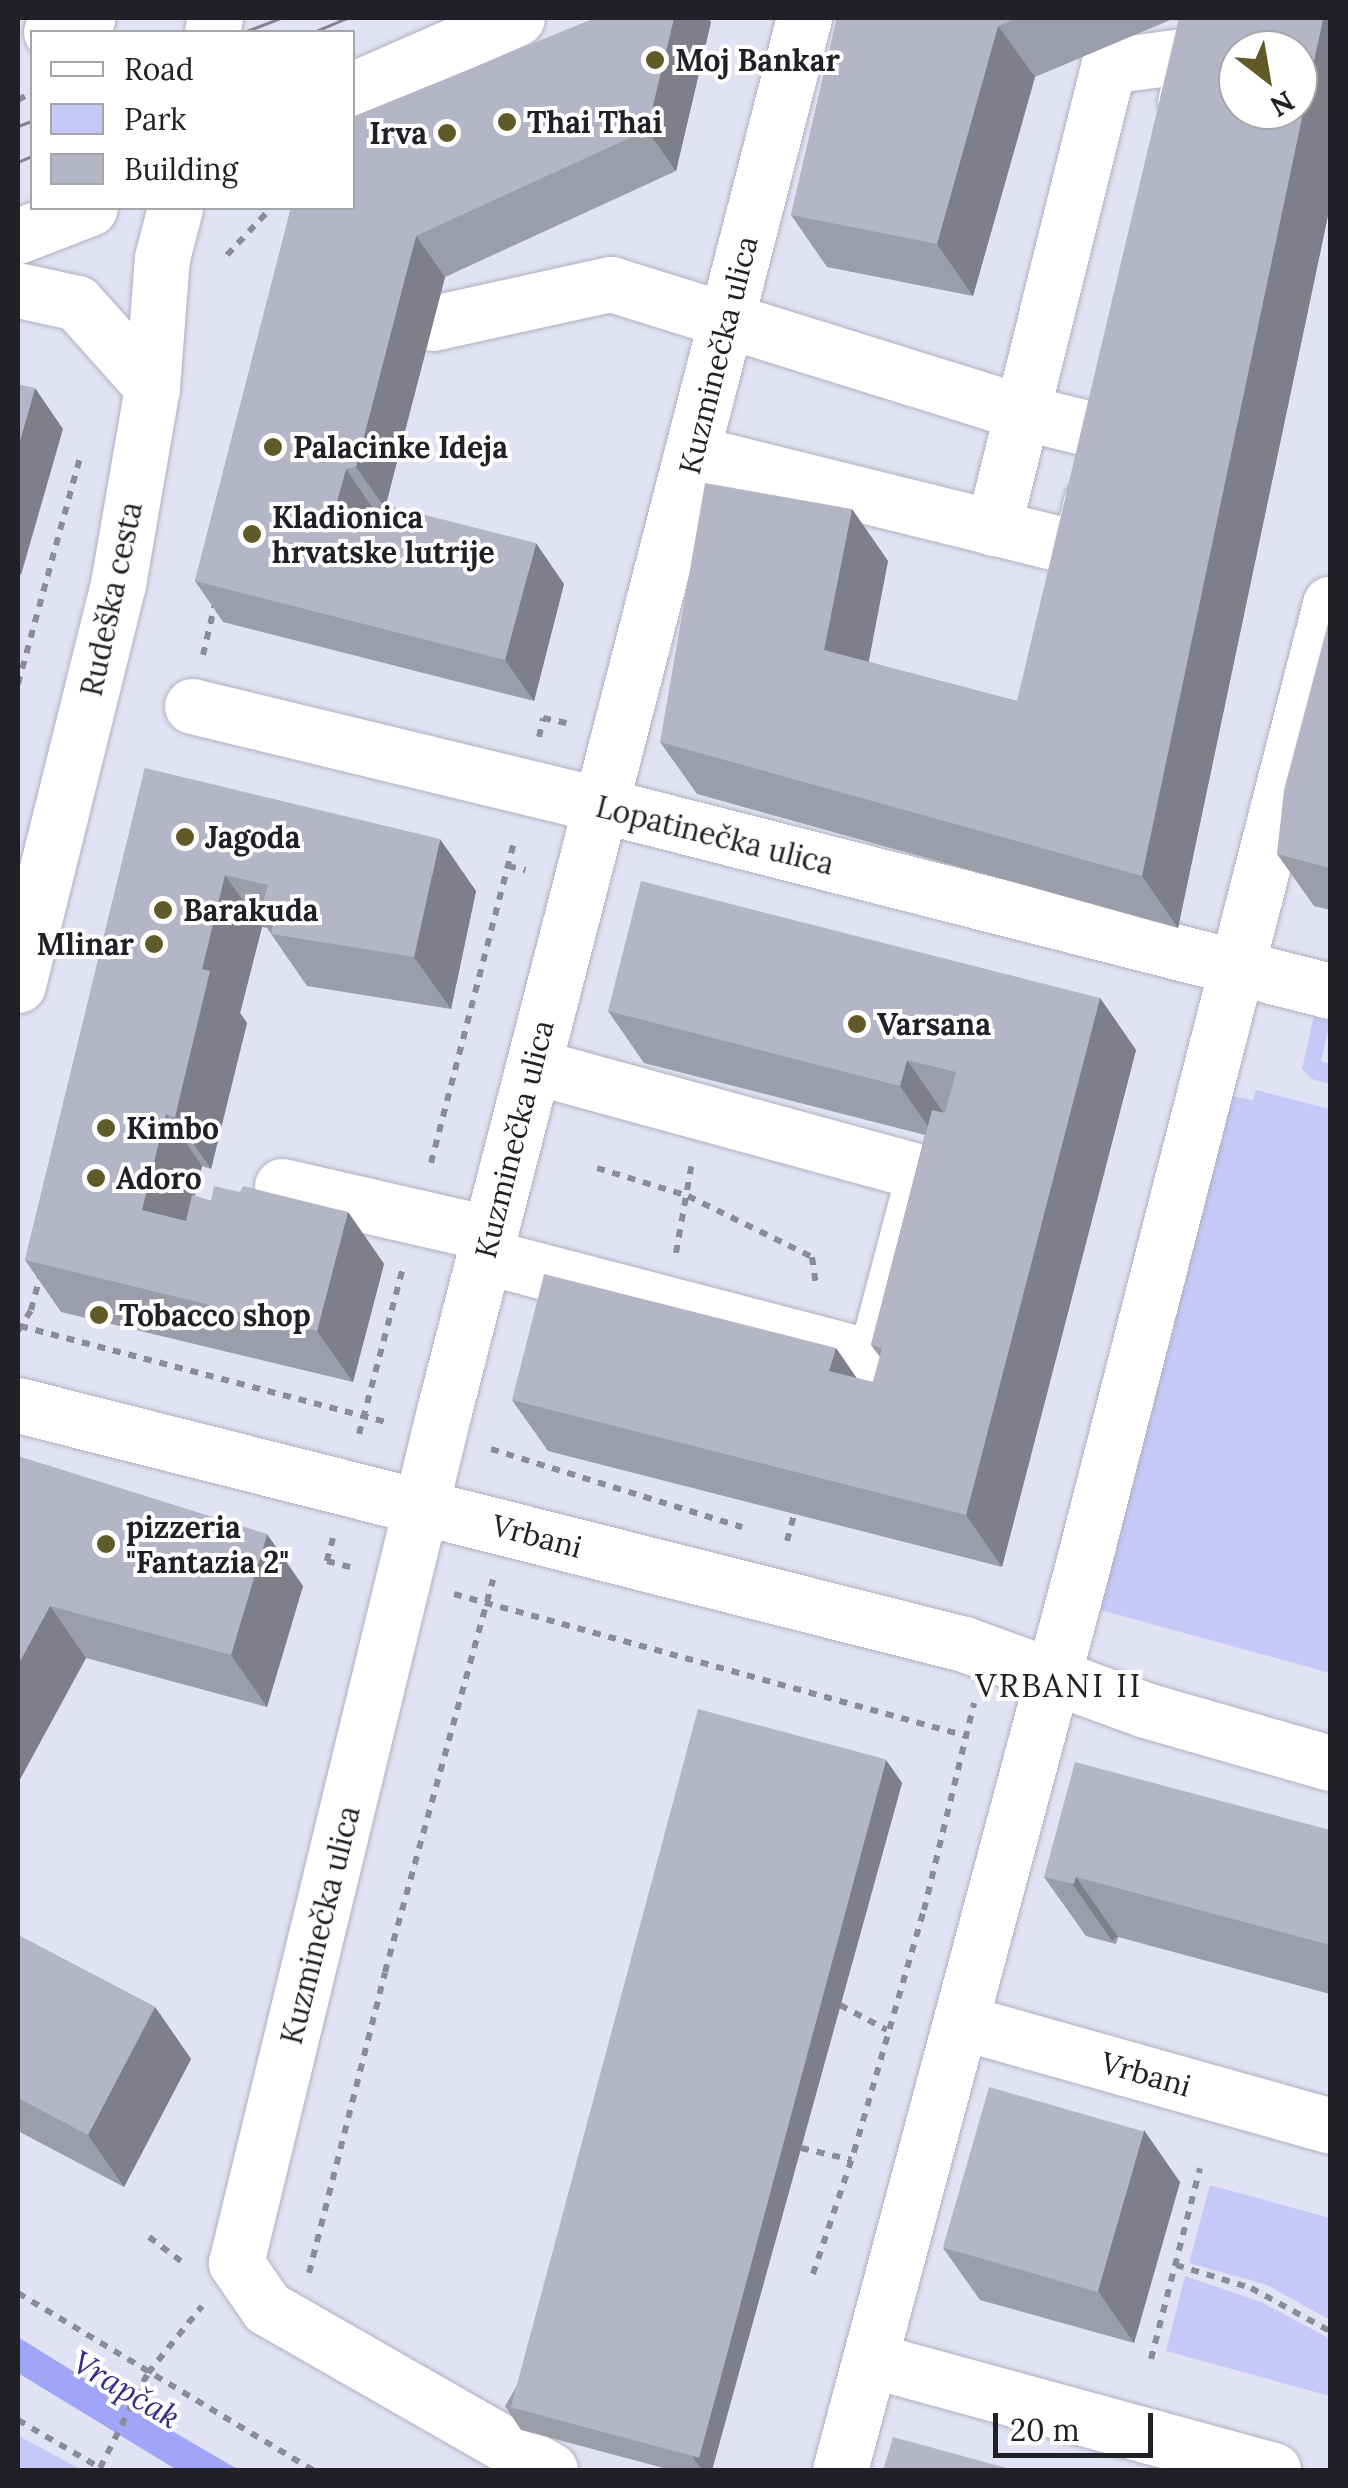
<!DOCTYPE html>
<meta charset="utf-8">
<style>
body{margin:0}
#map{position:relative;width:1348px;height:2488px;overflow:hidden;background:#e1e3f4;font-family:Lora,serif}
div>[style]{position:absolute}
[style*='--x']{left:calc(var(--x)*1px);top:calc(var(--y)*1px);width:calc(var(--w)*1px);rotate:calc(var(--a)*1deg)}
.green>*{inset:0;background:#c4c9f7}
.water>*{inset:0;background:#a0a5f7}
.path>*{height:6px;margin-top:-3px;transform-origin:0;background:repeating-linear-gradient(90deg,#8b8c98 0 8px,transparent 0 16px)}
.roads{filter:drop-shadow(0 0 2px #aeb0c0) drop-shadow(0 0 2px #aeb0c0)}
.minor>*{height:55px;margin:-27.5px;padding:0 27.5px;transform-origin:27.5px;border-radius:27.5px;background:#fff}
.tram>*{height:2.5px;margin:-1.25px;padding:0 1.25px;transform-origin:1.25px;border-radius:1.25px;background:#83848f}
.wall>*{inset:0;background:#9b9dab}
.shaded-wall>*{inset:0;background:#7e7f8b;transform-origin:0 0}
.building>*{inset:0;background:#b4b6c7;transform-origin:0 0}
.dots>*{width:28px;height:28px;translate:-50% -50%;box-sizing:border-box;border:5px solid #fff;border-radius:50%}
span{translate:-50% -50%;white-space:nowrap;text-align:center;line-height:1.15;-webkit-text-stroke:8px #fff;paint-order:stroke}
.poi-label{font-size:30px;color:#202026;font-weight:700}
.left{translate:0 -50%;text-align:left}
.right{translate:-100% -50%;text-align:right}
.street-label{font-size:30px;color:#202026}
.neighbourhood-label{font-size:32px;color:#202026;letter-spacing:2.5px}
.water-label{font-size:32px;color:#342b87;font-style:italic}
.frame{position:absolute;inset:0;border:20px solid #202026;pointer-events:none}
.legend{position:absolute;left:30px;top:30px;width:325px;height:180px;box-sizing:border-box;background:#fff;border:2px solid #a6a6a8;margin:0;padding:12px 18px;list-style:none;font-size:30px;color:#202026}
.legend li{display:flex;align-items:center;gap:20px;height:50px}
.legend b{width:50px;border:2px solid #a6a6a8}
.north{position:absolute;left:1218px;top:30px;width:100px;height:100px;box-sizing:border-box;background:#fff;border:2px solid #a6a6a8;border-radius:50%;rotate:149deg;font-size:28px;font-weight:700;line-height:40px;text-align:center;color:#202026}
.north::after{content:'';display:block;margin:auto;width:35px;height:45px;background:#615926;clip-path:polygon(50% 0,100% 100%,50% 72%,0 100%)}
.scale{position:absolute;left:993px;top:2413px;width:160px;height:45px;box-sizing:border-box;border:5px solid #202026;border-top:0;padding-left:12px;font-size:30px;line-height:35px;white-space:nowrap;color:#202026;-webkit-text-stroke:8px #fff;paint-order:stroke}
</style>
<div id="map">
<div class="green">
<div style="clip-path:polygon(1314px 1016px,1330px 1022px,1321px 1061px,1330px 1064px,1330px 1084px,1312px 1079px,1302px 1069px)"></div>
<div style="clip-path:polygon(1256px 1090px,1330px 1109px,1330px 1673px,1100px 1610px,1230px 1096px,1253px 1100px)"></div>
<div style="clip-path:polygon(1210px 2185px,1330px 2218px,1330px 2320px,1267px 2285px,1189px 2263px)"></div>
<div style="clip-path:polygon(1185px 2276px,1261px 2302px,1330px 2339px,1330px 2396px,1166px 2351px)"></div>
<div style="clip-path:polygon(19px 2436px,82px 2470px,18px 2470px)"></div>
</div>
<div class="water">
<div style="clip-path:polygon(18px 2337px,129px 2406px,239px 2470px,177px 2470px,18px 2373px)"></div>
</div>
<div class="path">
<div style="--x:18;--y:100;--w:8;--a:-30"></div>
<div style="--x:227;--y:255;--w:64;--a:-46.9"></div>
<div style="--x:203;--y:655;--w:52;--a:-76.8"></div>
<div style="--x:18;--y:684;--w:238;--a:-74.7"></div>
<div style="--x:539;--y:737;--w:19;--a:-78"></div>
<div style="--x:543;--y:718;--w:24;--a:12"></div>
<div style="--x:508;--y:866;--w:18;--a:13"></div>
<div style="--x:431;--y:1163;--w:333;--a:-75.5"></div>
<div style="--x:597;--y:1168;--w:95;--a:17.1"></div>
<div style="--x:688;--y:1196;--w:138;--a:26.2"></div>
<div style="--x:812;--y:1257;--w:29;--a:82"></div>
<div style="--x:676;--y:1253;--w:92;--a:-80"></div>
<div style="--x:20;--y:1326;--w:379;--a:14.7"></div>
<div style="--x:18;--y:1331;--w:25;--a:-58"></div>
<div style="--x:31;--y:1310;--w:39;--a:-75"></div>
<div style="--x:359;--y:1434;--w:173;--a:-75.2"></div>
<div style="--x:491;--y:1449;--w:263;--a:17.3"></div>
<div style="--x:333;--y:1538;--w:24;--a:105"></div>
<div style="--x:327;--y:1561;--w:24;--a:15"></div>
<div style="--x:787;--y:1541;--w:28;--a:-75"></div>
<div style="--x:454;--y:1594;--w:531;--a:15.5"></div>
<div style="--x:840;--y:2005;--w:53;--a:28"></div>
<div style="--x:801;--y:2148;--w:52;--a:13.2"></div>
<div style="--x:149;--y:2237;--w:40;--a:37"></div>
<div style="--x:1176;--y:2265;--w:78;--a:17"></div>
<div style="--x:1251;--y:2288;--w:90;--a:28.6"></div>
<div style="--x:309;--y:2273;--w:310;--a:-75.8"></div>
<div style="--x:385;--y:1972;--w:407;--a:-74.6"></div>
<div style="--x:813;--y:2274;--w:129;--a:-71.4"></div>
<div style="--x:854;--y:2152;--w:252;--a:-73.9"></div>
<div style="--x:924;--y:1910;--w:213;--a:-76.4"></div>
<div style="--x:18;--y:2293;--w:344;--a:31"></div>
<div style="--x:1151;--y:2359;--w:197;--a:-75.6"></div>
<div style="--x:18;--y:2420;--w:95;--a:30.3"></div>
<div style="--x:100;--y:2468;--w:106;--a:-63.2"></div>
<div style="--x:148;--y:2373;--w:86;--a:-51.1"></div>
</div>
<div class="roads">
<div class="minor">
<div style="--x:51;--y:32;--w:39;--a:-21"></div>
<div style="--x:212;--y:32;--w:14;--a:-78"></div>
<div style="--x:352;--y:90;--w:180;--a:-23.6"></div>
<div style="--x:18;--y:236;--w:77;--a:-21.3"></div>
<div style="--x:18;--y:290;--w:60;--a:12.4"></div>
<div style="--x:77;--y:303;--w:113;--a:48.2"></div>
<div style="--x:433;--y:323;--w:182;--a:-12.4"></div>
<div style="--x:611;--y:284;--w:430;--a:17.3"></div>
<div style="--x:1022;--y:412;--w:88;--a:13.9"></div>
<div style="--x:693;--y:453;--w:399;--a:13.9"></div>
<div style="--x:1080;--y:549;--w:48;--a:-76.8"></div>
<div style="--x:993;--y:528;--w:476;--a:-76"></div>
<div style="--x:1108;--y:66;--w:90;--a:-7.7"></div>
<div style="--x:1197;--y:54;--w:49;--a:104"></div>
<div style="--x:192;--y:706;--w:421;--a:13.6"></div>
<div style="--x:601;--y:805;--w:752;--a:14.31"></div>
<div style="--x:18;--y:985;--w:413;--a:-76"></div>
<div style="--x:118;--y:584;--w:200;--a:-80.2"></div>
<div style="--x:152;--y:387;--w:129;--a:-85.6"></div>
<div style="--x:162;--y:258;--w:52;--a:-75.4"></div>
<div style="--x:282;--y:1186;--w:214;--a:12.9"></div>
<div style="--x:484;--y:1256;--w:404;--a:14.6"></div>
<div style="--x:875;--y:1358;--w:191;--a:-75.2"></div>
<div style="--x:924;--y:1173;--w:405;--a:-164.7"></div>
<div style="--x:18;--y:1405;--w:976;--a:14.18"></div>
<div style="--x:964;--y:1644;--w:193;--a:20"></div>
<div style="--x:1145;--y:1710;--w:192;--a:16"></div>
<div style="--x:961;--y:2022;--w:383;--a:15.7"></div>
<div style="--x:871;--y:2360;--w:417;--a:15.3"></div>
<div style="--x:550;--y:2470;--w:326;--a:-150.2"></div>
<div style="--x:267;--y:2308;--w:55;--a:-124.6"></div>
<div style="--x:236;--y:2263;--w:877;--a:-76.28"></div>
<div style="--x:444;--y:1411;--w:1439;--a:-75.51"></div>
<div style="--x:840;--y:2470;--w:930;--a:-74.98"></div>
<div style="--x:1081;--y:1572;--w:1000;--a:-75.57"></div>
</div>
</div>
<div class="tram">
<div style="--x:244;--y:32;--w:39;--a:-21"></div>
<div style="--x:314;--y:32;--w:36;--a:-23"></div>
<div style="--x:18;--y:126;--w:15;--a:-20"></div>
<div style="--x:18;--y:162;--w:15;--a:-23"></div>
</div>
<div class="wall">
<div style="clip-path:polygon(595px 18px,707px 18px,711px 22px,676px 171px,445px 277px,385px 508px,374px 510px,373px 514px,564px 584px,534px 701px,223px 622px,195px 581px,291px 208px)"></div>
<div style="clip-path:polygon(837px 18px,1175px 18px,1035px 77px,973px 296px,827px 267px,791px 215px)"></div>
<div style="clip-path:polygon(1330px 18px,1330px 206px,1178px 928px,697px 794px,660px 742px,852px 509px,888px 561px,868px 662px,1017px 701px)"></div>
<div style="clip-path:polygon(1330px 616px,1330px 910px,1314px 906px,1277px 854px)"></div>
<div style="clip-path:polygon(145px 768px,476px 891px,451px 1009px,307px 986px,267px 928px,262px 927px,240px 1013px,247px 1023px,211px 1169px,202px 1166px,195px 1196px,211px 1201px,240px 1192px,348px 1212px,384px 1264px,353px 1382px,61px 1312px,25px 1260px)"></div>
<div style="clip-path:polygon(1100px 998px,1136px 1050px,1002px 1567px,548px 1451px,512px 1400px,836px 1348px,856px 1378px,873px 1382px,880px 1357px,871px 1345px,925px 1135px,644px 1063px,608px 1011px)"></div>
<div style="clip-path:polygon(18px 1456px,303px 1586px,267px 1707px,86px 1658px,18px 1783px)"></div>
<div style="clip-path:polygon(886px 1760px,902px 1783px,712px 2470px,671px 2470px,521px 2430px,505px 2406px)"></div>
<div style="clip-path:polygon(1330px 1830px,1330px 1994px,1118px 1937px,1116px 1944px,1086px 1936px,1044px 1877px)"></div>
<div style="clip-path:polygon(18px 1935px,155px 2007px,191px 2059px,124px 2187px,18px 2131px)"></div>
<div style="clip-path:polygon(1180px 2182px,1134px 2343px,980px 2300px,943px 2248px)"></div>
</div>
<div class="shaded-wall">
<div style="clip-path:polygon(674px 18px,707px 18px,711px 22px,676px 171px,647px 130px)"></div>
<div style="clip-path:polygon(1323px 18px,1330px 18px,1330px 206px,1178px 928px,1142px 876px)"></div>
<div style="clip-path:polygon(998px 26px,1035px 77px,973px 296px,937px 244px)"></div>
<div style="clip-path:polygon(416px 236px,445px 277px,385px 508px,356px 467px)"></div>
<div style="clip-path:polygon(35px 388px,63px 429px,21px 575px,18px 571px,18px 447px)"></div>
<div style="clip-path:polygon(346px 469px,374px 510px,364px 546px,336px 505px)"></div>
<div style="clip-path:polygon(852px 509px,888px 561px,861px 702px,824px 650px)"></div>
<div style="clip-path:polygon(536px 543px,564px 584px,534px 701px,505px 660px)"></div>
<div style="clip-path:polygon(440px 839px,476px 891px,451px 1009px,414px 957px)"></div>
<div style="clip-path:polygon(225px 875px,262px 927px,240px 1013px,247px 1023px,211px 1169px,175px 1117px,202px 969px)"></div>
<div style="clip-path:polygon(1100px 998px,1136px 1050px,1002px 1567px,966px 1515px)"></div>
<div style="clip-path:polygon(907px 1060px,943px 1112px,936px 1138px,900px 1086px)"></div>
<div style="clip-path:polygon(166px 1114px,202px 1166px,178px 1262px,142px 1210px)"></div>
<div style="clip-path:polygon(348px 1212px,384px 1264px,353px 1382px,317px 1331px)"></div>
<div style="clip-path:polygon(836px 1348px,872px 1400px,829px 1371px)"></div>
<div style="clip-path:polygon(267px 1534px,303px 1586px,267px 1707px,231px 1655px)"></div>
<div style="clip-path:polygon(50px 1606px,86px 1658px,18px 1783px,18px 1665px)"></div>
<div style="clip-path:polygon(886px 1760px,902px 1783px,712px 2470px,702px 2470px,693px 2458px)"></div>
<div style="left:1076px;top:1877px;width:73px;height:7px;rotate:55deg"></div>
<div style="clip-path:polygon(155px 2007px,191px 2059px,124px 2187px,88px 2135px)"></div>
<div style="clip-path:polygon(1144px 2130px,1180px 2182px,1134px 2343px,1098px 2291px)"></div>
</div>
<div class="building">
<div style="clip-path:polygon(595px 18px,674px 18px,647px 130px,416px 236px,356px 467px,346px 469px,336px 505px,386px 517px,389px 506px,536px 543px,505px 660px,195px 581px,291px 208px,352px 208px,352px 117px)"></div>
<div style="clip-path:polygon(837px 18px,1017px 18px,998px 26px,937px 244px,791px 215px)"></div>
<div style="clip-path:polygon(evenodd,1179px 18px,1323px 18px,1142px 876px,660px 742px,705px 483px,852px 509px,824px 650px,1017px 701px,1179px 18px,1238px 50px,1298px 50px,1298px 110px,1238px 110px,1238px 50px)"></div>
<div style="clip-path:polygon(18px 384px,35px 388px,18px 447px)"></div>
<div style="clip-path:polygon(1330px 616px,1330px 868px,1277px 854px,1284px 790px)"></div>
<div style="clip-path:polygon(145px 768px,440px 839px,414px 957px,271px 934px,274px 920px,259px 917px,268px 885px,225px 875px,202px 969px,210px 971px,175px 1117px,166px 1114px,142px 1210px,186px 1221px,192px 1195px,211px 1201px,214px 1186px,240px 1192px,243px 1186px,348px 1212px,317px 1331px,25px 1260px)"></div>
<div style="clip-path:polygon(641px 881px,1100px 998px,966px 1515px,512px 1400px,544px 1274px,836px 1348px,829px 1371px,873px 1382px,882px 1348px,871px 1345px,932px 1110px,945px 1113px,956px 1072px,907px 1060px,900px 1086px,608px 1011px)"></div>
<div style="clip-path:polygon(18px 1456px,267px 1534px,231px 1655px,50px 1606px,18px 1665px)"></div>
<div style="left:698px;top:1709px;width:195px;height:723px;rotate:15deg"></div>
<div style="clip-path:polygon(1075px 1762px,1330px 1830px,1330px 1945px,1076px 1877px,1074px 1884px,1044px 1877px)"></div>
<div style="clip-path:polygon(18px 1935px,155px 2007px,88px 2135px,18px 2098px)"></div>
<div style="left:989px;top:2087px;width:161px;height:167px;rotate:16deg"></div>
<div style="clip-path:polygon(893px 2437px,1014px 2470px,883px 2470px)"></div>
</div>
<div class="dots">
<div style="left:655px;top:60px;background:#615926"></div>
<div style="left:507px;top:122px;background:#615926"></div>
<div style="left:447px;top:133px;background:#615926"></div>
<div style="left:273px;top:447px;background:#615926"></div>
<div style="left:252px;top:534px;background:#615926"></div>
<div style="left:185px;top:837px;background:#615926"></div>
<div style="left:163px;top:910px;background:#615926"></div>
<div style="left:154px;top:944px;background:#615926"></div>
<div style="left:857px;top:1024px;background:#615926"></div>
<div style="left:106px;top:1128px;background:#615926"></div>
<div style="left:96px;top:1178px;background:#615926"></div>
<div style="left:99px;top:1315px;background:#615926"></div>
<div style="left:106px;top:1544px;background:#615926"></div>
</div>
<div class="poi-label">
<span class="left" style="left:675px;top:60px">Moj Bankar</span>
<span class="left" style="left:527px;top:122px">Thai Thai</span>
<span class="right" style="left:427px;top:133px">Irva</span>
<span class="left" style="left:293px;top:447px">Palacinke Ideja</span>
<span class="left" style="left:272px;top:534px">Kladionica<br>hrvatske lutrije</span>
<span class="left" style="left:205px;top:837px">Jagoda</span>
<span class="left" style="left:183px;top:910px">Barakuda</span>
<span class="right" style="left:134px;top:944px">Mlinar</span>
<span class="left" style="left:877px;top:1024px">Varsana</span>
<span class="left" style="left:126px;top:1128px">Kimbo</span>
<span class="left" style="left:116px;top:1178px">Adoro</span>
<span class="left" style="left:119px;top:1315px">Tobacco shop</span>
<span class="left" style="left:126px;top:1544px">pizzeria<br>"Fantazia 2"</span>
</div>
<div class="street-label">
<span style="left:718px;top:355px;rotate:-76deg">Kuzminečka ulica</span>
<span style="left:111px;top:599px;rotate:-78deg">Rudeška cesta</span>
<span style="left:715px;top:835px;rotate:14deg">Lopatinečka ulica</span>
<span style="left:514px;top:1139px;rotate:-76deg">Kuzminečka ulica</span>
<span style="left:537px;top:1536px;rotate:15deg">Vrbani</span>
<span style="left:320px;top:1925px;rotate:-76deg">Kuzminečka ulica</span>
<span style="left:1146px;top:2074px;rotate:16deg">Vrbani</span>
</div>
<div class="neighbourhood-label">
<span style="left:1059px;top:1686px">VRBANI II</span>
</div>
<div class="water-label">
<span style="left:126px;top:2390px;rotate:31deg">Vrapčak</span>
</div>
<div class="frame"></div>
<ul class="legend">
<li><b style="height:12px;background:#fff"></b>Road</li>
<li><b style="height:28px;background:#c4c9f7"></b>Park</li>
<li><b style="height:28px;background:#b4b6c7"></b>Building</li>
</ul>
<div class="north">N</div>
<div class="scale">20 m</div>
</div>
